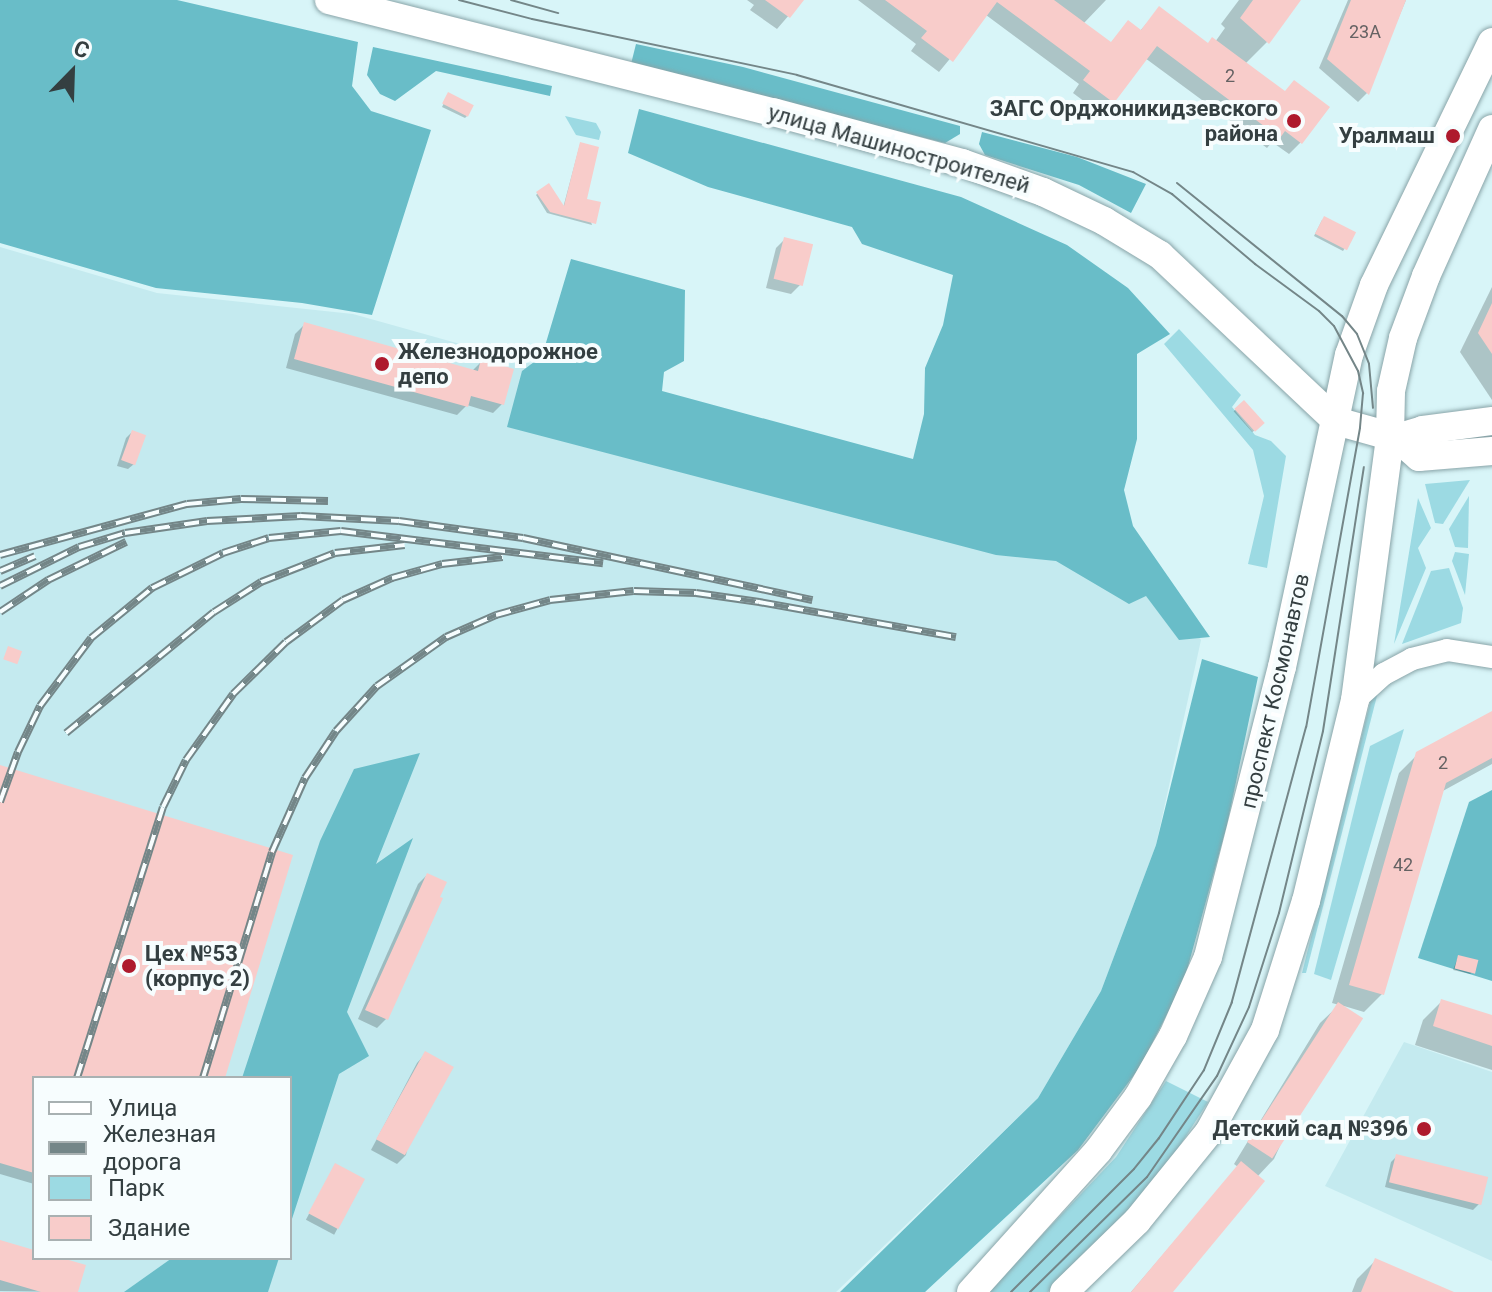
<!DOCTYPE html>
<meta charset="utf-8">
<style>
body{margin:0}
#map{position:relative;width:1492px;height:1292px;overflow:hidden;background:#d8f5f8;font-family:Roboto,sans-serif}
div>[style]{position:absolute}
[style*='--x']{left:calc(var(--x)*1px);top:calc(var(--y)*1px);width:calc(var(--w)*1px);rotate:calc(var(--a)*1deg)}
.built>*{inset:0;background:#c4eaef}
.green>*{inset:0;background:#9cdae3}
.forest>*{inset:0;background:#69bdc8}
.shadow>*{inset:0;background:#0003;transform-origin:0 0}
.building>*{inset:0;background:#f8ccca;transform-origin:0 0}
.roads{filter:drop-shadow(0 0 2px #89a4a8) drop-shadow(0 0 2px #89a4a8)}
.minor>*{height:22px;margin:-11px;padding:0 11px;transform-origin:11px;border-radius:11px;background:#fff}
.major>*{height:28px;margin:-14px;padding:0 14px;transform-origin:14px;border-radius:14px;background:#fff}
.tram>*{height:2px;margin:-1px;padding:0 1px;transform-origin:1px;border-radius:1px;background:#748688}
.rail>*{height:8px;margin-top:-4px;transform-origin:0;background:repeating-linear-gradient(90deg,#f7fdfe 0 15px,#748688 0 30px);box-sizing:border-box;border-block:2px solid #748688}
.dots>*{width:22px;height:22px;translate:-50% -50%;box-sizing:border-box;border:4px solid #f7fdfe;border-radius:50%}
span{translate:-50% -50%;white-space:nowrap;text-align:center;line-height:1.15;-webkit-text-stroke:8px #f7fdfe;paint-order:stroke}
.number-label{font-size:18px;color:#656263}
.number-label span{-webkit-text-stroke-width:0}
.poi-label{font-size:22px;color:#343f41;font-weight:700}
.right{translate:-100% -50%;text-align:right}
.left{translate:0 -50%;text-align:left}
.street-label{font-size:22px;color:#343f41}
.legend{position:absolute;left:32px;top:1076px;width:260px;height:184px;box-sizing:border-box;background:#f7fdfe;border:2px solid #a9b1b2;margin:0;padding:10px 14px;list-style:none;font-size:24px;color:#343f41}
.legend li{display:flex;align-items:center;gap:16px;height:40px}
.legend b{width:40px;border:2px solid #a9b1b2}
.north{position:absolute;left:32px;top:32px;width:80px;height:80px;-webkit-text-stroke:6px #f7fdfe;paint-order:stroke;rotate:23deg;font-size:22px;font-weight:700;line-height:32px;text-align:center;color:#343f41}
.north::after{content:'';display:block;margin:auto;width:28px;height:36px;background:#343f41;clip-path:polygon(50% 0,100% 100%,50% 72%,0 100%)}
</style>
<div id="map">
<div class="built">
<div style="clip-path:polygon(evenodd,0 247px,157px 293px,353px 314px,1129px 531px,1201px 640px,1156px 845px,1101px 991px,1038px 1098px,836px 1292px,0 1292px,0 247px,34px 1078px,290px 1078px,290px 1258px,34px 1258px,34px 1078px)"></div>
<div style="clip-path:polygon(1404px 1042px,1492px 1072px,1492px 1261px,1325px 1186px)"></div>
</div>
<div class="green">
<div style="clip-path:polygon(565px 116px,596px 123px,601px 132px,599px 140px,576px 135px)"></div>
<div style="clip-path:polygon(1179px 329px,1241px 395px,1232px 407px,1255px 435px,1271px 441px,1286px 456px,1267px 568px,1248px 564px,1264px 496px,1253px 450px,1164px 344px)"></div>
<div style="clip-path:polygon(1470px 480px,1443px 524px,1435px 523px,1425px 484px)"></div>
<div style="clip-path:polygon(1469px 496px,1468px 548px,1455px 547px,1449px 529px)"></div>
<div style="clip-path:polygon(1418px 498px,1431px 528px,1418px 548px,1426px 568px,1394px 644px)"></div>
<div style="clip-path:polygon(1455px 552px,1469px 554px,1465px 595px,1452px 561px)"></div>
<div style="clip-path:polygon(1449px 568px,1463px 608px,1461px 623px,1402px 644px,1431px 571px)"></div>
<div style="clip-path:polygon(1379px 688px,1306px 973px,1302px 973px,1372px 695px)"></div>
<div style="clip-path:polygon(1404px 729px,1331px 980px,1314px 974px,1370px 746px)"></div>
<div style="clip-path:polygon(1166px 1081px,1208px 1102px,1177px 1150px,1140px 1198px,1048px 1292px,988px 1292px,1116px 1157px)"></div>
</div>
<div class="forest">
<div style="clip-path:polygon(0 0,177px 0,358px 42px,352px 86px,371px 111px,431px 130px,372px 315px,302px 303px,156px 288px,0 243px)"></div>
<div style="clip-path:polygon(636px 44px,743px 67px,960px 126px,960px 134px,945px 143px,631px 64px)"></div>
<div style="clip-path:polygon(373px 47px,552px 86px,550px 96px,436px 71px,395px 101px,380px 94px,367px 75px)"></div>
<div style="clip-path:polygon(639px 109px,961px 197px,1067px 245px,1128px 288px,1170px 334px,1137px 354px,1137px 439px,1124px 490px,1133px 526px,1210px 637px,1179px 640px,1146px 596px,1129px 604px,1056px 561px,996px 555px,507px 427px,522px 371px,542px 356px,571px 259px,685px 290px,684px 361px,664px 372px,662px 391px,913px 459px,924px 414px,925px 368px,943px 325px,953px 275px,862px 244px,852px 227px,708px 187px,628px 153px)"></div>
<div style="clip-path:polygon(982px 132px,1077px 157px,1146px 184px,1131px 213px,1079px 185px,985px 155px,979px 144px)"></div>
<div style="clip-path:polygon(1202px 659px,1258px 677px,1227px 825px,1184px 981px,1140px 1067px,1078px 1150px,925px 1292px,840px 1292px,1038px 1098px,1101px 991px,1156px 845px)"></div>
<div style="clip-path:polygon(420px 753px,376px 864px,413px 838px,347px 1012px,369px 1056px,339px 1074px,290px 1225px,290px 1078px,242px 1078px,320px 841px,354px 769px)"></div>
<div style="clip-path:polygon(1492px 790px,1492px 981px,1418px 958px,1469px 802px)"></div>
<div style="clip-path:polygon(172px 1258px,279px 1258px,268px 1292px,124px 1292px)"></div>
</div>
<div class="shadow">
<div style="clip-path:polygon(747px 0,802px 0,777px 29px,750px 10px,754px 5px)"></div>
<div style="clip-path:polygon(858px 0,1106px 0,1083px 24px,1110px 44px,1128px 22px,1140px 31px,1159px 9px,1207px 45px,1215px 42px,1225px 28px,1221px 24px,1239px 0,1292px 0,1267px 42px,1245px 64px,1301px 142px,1289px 154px,1272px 142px,1267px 148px,1145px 58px,1101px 114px,1073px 93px,1079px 84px,986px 15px,939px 72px,911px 51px,916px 44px)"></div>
<div style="clip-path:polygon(1348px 0,1406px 0,1367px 93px,1358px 102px,1319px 68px)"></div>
<div style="clip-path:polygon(447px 97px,467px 116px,465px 118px,442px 107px)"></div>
<div style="clip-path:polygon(580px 144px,584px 200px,592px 225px,547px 213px,536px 195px,538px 193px,563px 208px)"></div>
<div style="clip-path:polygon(1322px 220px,1345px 248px,1343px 251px,1314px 236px)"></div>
<div style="clip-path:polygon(785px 239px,800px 285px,791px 294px,766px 288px,776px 248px)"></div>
<div style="clip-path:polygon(1492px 287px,1492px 400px,1460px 352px)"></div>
<div style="clip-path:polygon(304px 325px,472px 371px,481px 362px,502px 404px,493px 413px,467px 405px,457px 415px,286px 368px,295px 334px)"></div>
<div style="left:1244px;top:402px;width:28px;height:14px;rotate:48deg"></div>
<div style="clip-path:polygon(132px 432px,134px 464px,128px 469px,117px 466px,126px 438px)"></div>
<div style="clip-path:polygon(1492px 713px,1492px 764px,1441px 792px,1382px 994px,1364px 1012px,1344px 1006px,1274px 1159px,1257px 1177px,1170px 1292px,1131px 1292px,1238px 1167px,1234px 1164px,1320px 1023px,1339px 1005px,1332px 1003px,1399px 773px,1418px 754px)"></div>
<div style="clip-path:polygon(0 767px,223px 1078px,34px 1078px,34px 1184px,0 1174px)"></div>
<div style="clip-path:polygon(427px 875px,386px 1019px,377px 1028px,358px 1019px,418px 884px)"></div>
<div style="clip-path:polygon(1458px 957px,1473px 972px,1470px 974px,1453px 970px)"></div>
<div style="clip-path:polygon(1442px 1001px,1492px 1017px,1492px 1070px,1415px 1045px,1423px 1020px)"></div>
<div style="clip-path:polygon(425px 1054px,406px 1155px,397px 1164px,371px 1150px,417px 1063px)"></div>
<div style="clip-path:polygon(1397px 1156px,1479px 1204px,1473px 1210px,1385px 1187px,1391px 1162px)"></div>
<div style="left:335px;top:1165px;width:32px;height:62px;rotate:28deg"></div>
<div style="clip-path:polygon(0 1242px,34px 1252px,34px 1258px,55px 1258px,76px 1292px,0 1291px)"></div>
<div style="clip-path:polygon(1376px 1260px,1449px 1292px,1352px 1292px,1357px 1279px)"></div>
</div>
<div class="building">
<div style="clip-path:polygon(765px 0,804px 0,790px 18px)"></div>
<div style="clip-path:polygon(885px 0,1054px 0,1111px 42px,1128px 20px,1141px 30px,1159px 6px,1208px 43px,1212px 37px,1285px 91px,1294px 80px,1330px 107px,1302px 144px,1285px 131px,1280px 138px,1157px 46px,1114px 103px,1083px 80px,1090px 71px,997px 2px,953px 62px,921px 38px,927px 31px)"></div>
<div style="clip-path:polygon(1253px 0,1301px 0,1269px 44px,1240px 18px)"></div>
<div style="clip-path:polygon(1351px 0,1406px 0,1369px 95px,1327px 59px)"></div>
<div style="left:448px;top:92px;width:29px;height:13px;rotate:27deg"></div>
<div style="clip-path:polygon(580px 142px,599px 147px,587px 199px,601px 202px,596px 224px,550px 212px,536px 192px,549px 183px,564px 206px)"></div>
<div style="left:1324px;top:216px;width:36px;height:20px;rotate:27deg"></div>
<div style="left:784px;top:237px;width:30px;height:43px;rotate:14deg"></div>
<div style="clip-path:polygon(1492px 303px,1492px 354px,1478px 333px)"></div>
<div style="clip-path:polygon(304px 322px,478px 371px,481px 359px,514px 369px,504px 405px,471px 396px,468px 407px,294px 359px)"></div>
<div style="left:1244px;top:400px;width:31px;height:13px;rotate:48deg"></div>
<div style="left:132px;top:430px;width:15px;height:32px;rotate:20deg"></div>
<div style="left:8px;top:646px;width:15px;height:14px;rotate:20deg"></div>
<div style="clip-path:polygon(1492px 711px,1492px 758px,1446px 783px,1384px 995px,1349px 985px,1416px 752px)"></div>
<div style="clip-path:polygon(0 765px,293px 855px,225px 1078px,34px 1078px,34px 1173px,0 1163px)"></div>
<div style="clip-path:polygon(427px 873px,447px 882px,440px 897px,443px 898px,388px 1020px,365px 1010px)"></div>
<div style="left:1458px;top:955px;width:21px;height:14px;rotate:14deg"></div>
<div style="clip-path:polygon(1441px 999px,1492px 1015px,1492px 1046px,1433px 1026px)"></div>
<div style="left:1338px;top:1002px;width:30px;height:167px;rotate:33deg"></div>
<div style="left:425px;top:1051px;width:33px;height:101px;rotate:29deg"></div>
<div style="left:1396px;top:1154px;width:95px;height:29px;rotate:14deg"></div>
<div style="clip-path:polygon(1241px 1161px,1265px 1181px,1173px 1292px,1131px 1292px)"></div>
<div style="left:335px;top:1163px;width:34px;height:57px;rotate:28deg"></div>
<div style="clip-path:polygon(0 1240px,34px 1250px,34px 1258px,62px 1258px,86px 1265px,78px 1292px,41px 1292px,0 1280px)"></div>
<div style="clip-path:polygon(1375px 1258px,1454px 1292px,1361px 1292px)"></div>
</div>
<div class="roads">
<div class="minor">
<div style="--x:1355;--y:700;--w:39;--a:-42"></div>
<div style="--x:1384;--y:674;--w:32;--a:-28"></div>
<div style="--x:1412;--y:659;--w:36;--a:-14"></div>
<div style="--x:1447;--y:650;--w:46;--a:8.8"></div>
</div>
<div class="major">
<div style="--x:329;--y:0;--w:458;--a:14.2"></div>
<div style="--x:773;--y:112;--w:196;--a:15.1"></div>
<div style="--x:962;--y:163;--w:86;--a:19.7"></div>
<div style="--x:1043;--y:192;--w:68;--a:25.4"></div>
<div style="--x:1104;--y:221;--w:66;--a:31.3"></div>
<div style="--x:1160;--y:255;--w:242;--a:43.3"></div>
<div style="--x:1336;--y:421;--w:63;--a:15.6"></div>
<div style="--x:1397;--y:438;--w:29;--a:41"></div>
<div style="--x:1419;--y:457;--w:73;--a:-4.7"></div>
<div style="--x:1397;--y:438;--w:27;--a:-17"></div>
<div style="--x:1423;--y:430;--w:70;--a:-7.4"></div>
<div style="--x:971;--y:1292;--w:190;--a:-48"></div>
<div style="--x:1098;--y:1151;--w:67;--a:-53.5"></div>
<div style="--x:1138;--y:1097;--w:70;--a:-60.2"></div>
<div style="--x:1173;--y:1036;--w:86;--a:-66.1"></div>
<div style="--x:1208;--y:957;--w:299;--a:-75.7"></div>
<div style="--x:1282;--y:667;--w:319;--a:-77.9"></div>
<div style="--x:1349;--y:355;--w:74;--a:-70.3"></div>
<div style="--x:1374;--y:285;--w:270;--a:-64.1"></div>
<div style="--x:1064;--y:1292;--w:102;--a:-44.2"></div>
<div style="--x:1137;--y:1221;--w:114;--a:-51"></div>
<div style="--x:1209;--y:1132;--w:116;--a:-61.2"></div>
<div style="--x:1265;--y:1030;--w:135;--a:-72.4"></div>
<div style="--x:1306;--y:901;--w:207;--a:-76.3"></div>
<div style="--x:1355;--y:700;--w:266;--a:-82.4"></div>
<div style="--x:1390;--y:436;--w:45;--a:-88.7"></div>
<div style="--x:1391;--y:391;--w:54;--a:-77.2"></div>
<div style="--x:1403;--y:338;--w:66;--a:-69.6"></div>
<div style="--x:1426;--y:276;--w:161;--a:-65.8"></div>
</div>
</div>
<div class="tram">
<div style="--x:459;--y:0;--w:75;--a:14.6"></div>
<div style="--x:532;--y:19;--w:271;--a:11.9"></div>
<div style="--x:797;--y:75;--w:350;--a:16.1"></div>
<div style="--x:1133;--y:172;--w:45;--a:29.4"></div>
<div style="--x:1172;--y:194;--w:109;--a:40.1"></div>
<div style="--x:1255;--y:264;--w:79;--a:36.3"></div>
<div style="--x:1319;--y:311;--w:21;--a:45"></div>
<div style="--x:1334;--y:326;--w:51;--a:61.9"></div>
<div style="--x:1358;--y:371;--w:23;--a:77"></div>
<div style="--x:1363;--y:393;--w:35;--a:95"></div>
<div style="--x:1360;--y:428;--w:304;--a:100.2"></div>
<div style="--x:1306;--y:727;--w:285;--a:105.1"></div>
<div style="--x:1232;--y:1002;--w:74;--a:112.4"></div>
<div style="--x:1204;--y:1070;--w:82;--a:123.5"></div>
<div style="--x:1159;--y:1138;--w:40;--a:129"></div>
<div style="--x:1134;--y:1169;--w:174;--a:135"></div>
<div style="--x:511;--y:0;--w:49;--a:15.5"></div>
<div style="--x:1177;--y:183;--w:212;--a:38.9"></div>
<div style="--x:1342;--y:316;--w:23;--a:50"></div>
<div style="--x:1357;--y:334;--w:32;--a:68"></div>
<div style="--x:1369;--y:364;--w:44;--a:84.8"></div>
<div style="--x:1030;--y:1292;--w:164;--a:-44.5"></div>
<div style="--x:1147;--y:1177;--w:123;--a:-55.3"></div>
<div style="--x:1217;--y:1076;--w:76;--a:-65.1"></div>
<div style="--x:1249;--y:1007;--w:99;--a:-72.3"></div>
<div style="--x:1279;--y:913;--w:187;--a:-76.4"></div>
<div style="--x:1323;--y:731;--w:267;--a:-81.2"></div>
</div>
<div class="rail">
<div style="--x:0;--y:555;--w:194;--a:-15.3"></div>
<div style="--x:187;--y:504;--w:54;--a:-5.3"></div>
<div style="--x:241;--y:499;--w:87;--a:1.3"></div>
<div style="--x:0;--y:571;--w:38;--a:-23"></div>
<div style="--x:0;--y:586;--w:88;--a:-26.3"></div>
<div style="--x:79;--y:547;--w:48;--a:-16.9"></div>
<div style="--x:125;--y:533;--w:83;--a:-8.3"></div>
<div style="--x:207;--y:521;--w:94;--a:-3"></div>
<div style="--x:301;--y:516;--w:98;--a:2.9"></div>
<div style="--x:399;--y:521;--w:125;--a:7.8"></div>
<div style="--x:523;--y:538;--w:296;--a:12.1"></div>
<div style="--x:0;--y:612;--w:58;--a:-33.7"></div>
<div style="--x:48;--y:580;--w:87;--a:-26"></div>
<div style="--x:66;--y:733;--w:191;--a:-39.3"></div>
<div style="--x:214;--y:612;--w:56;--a:-32.6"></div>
<div style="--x:261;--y:582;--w:79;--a:-21.4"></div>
<div style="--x:335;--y:553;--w:70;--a:-6.5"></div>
<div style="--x:0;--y:802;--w:53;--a:-70.2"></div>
<div style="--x:18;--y:752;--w:51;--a:-64.4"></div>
<div style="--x:40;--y:706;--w:85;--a:-53.1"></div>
<div style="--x:91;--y:638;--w:79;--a:-39.3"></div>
<div style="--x:152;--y:588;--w:79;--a:-26.2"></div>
<div style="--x:223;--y:553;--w:48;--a:-18.1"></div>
<div style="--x:269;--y:538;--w:72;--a:-5.6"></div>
<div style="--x:341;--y:531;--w:264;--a:7"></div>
<div style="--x:77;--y:1078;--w:284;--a:-72.4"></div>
<div style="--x:163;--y:807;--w:52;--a:-63.9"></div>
<div style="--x:186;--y:760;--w:81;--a:-54.5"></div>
<div style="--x:233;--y:694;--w:74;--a:-44.5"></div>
<div style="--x:286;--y:642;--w:71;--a:-36.4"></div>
<div style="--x:343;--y:600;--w:54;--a:-24.2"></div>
<div style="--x:392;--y:578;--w:52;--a:-15.6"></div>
<div style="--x:442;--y:564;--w:61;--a:-6.5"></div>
<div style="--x:203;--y:1078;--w:236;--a:-73"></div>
<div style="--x:272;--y:852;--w:81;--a:-66"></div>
<div style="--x:305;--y:778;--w:56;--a:-56.6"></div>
<div style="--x:336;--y:731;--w:61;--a:-47.7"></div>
<div style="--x:377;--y:686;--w:85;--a:-35.4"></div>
<div style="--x:446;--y:637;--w:55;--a:-23.7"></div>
<div style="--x:496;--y:615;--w:56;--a:-15.5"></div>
<div style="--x:550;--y:600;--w:84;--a:-6.1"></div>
<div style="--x:634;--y:591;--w:62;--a:1.8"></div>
<div style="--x:696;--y:593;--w:64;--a:8.1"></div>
<div style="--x:759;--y:602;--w:200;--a:10.1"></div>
</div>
<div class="dots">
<div style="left:1294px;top:121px;background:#ae1a2d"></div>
<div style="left:1453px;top:136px;background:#ae1a2d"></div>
<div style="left:382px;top:364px;background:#ae1a2d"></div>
<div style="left:129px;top:966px;background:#ae1a2d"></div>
<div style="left:1424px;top:1129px;background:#ae1a2d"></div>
</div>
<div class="number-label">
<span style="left:1365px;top:32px">23А</span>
<span style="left:1230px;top:76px">2</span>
<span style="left:1443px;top:763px">2</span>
<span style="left:1403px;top:865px">42</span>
</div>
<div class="poi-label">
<span class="right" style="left:1278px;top:121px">ЗАГС Орджоникидзевского<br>района</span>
<span class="right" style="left:1435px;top:136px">Уралмаш</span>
<span class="left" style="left:398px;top:364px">Железнодорожное<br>депо</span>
<span class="left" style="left:145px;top:966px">Цех №53<br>(корпус 2)</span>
<span class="right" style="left:1408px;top:1129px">Детский сад №396</span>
</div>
<div class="street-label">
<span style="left:899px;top:149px;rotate:16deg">улица Машиностроителей</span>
<span style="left:1275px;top:691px;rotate:-77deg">проспект Космонавтов</span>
</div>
<ul class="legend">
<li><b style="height:10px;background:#fff"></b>Улица</li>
<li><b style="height:10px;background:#748688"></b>Железная дорога</li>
<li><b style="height:22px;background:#9cdae3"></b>Парк</li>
<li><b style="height:22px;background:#f8ccca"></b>Здание</li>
</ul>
<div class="north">С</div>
</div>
